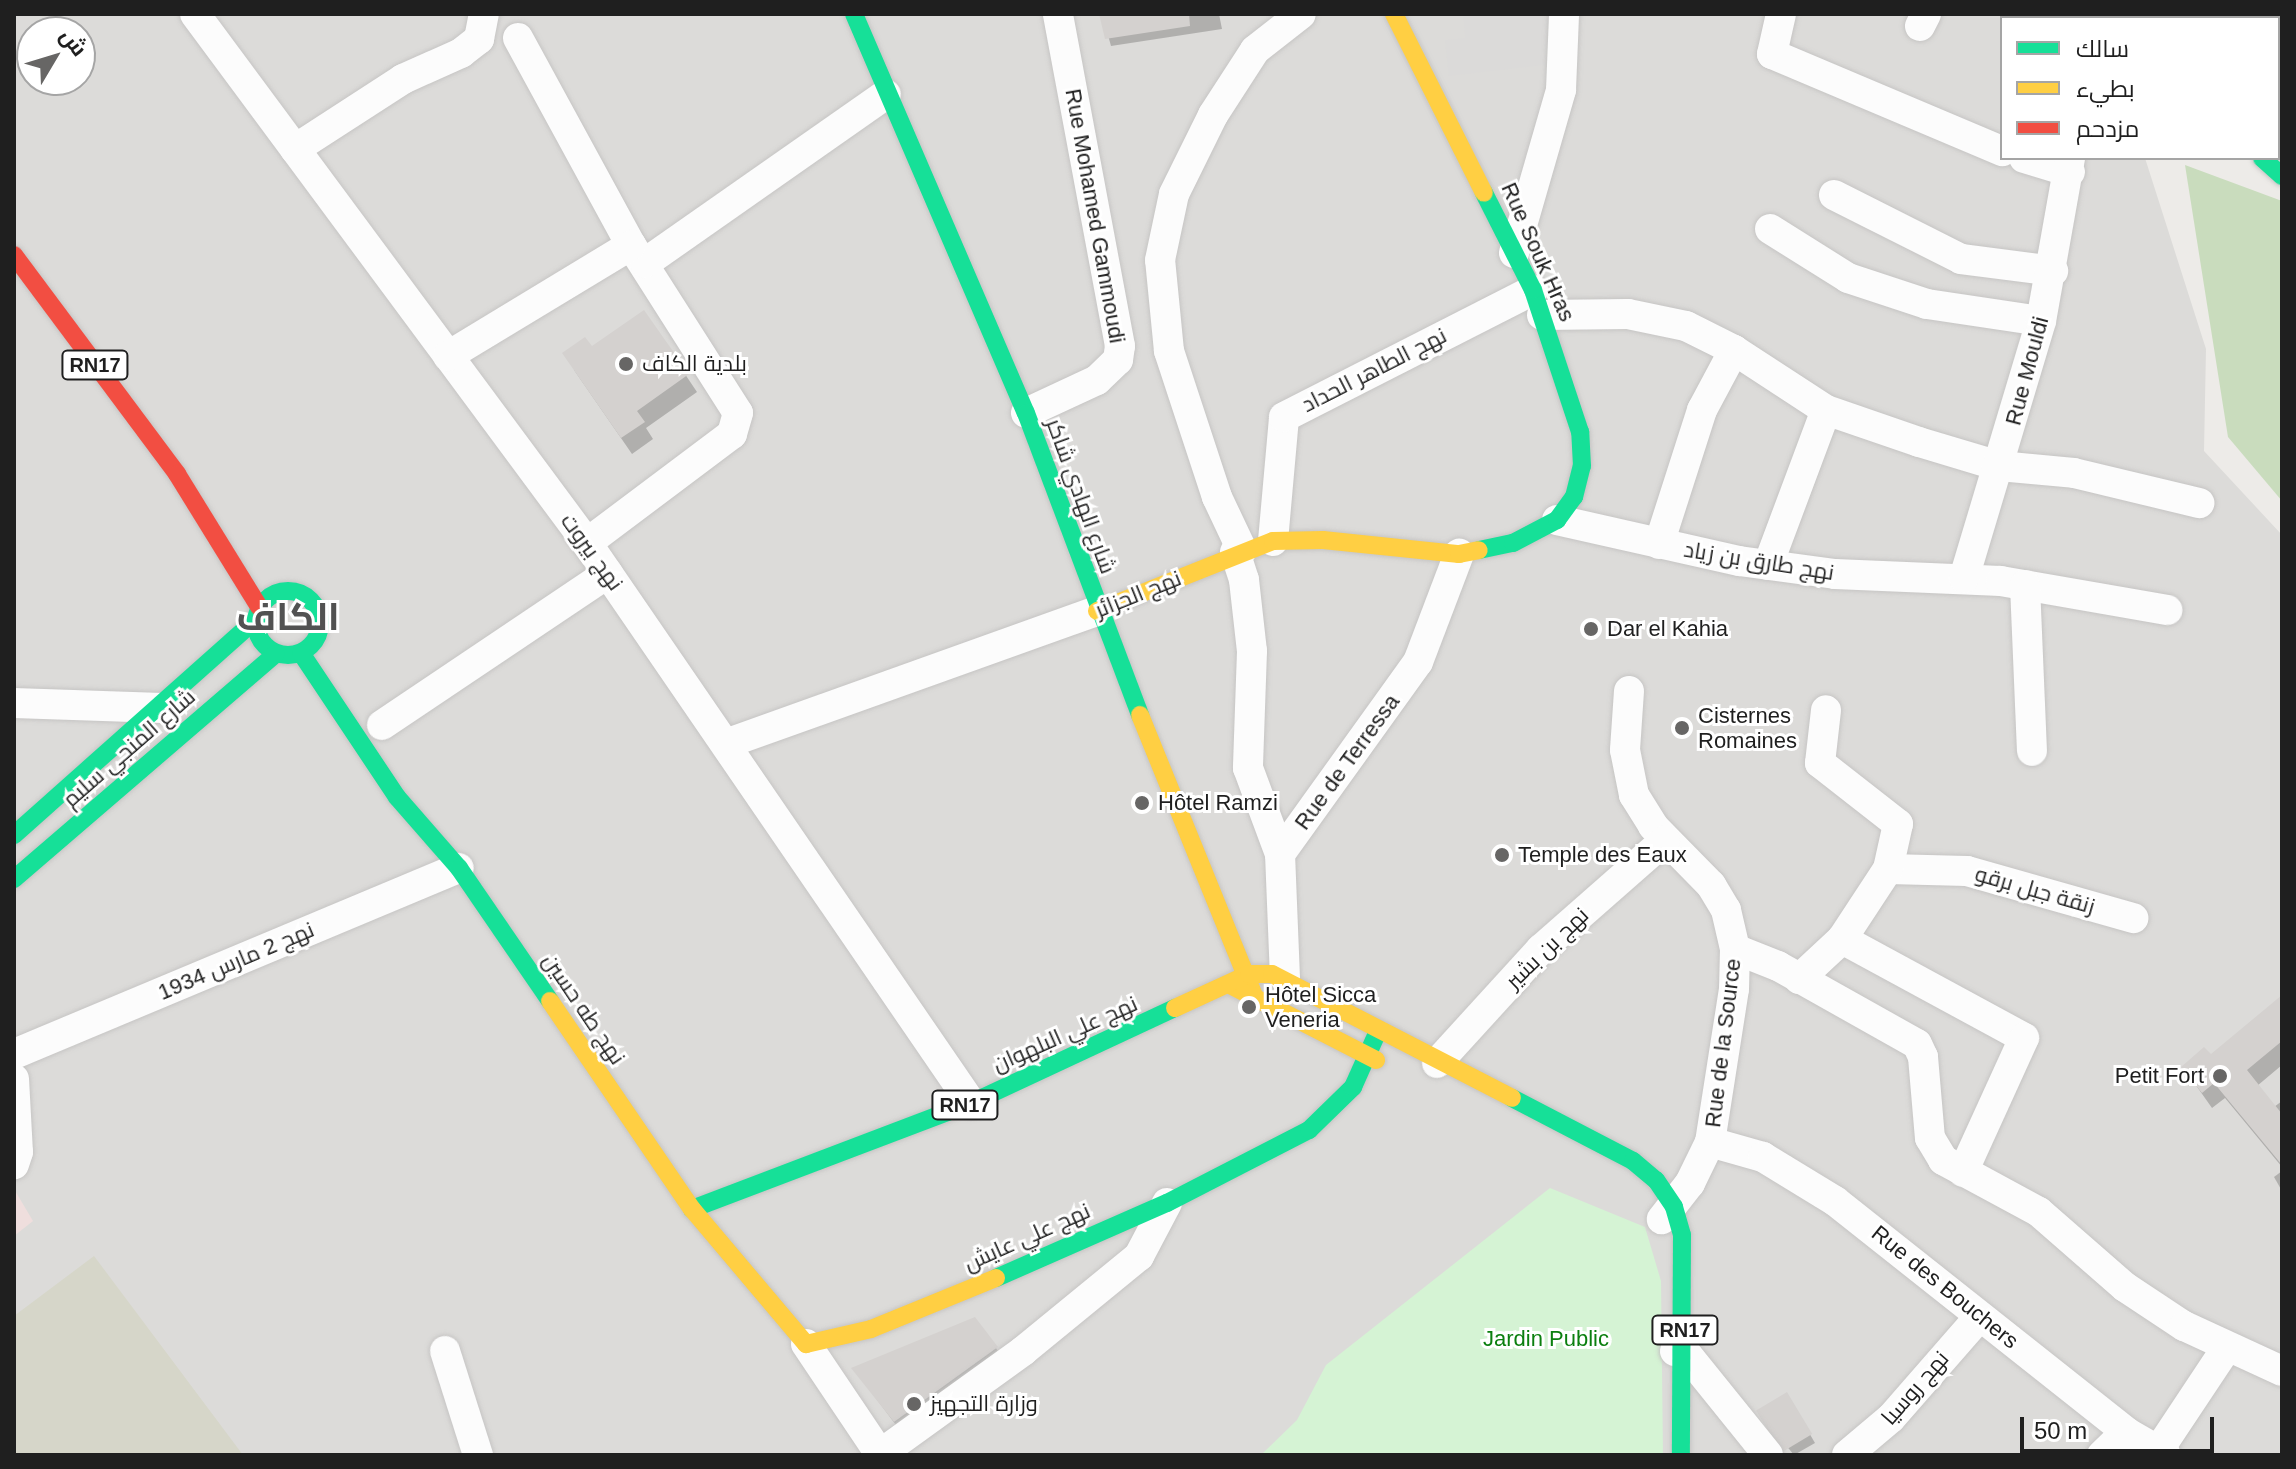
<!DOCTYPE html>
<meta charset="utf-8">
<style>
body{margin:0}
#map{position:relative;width:2296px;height:1469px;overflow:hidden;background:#edebe8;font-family:Helvetica,Cairo,sans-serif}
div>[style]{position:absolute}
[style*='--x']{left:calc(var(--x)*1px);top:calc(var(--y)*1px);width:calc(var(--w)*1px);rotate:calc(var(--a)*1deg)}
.residential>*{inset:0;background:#dcdbd9}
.commercial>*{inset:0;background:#efdedd}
.religious>*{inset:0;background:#dbdad9}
.construction>*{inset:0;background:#d6d6c9}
.forest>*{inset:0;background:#c9dcbd}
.park>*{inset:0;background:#d5f3d4}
.shadow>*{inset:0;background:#0003}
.building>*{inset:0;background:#d4d1cf;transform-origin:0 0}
.roads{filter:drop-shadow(0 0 2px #c6c5c4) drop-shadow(0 0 2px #c6c5c4)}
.street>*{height:30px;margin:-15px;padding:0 15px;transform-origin:15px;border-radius:15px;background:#fcfcfc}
.fast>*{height:18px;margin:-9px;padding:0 9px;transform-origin:9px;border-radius:9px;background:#16e098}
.fast>.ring{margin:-9px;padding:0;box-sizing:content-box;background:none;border:18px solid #16e098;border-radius:50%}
.slow>*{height:18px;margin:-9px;padding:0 9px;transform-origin:9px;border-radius:9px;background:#ffcf43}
.jam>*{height:18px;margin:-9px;padding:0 9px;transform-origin:9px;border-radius:9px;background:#f24e42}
.dots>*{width:22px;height:22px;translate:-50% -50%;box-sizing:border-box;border:4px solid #fff;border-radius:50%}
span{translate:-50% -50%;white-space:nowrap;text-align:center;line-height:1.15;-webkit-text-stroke:6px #fff;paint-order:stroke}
.shield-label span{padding:2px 6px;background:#fff;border:2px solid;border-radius:6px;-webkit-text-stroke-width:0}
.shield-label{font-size:20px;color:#1f1f1f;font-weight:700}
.street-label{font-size:22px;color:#1f1f1f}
.poi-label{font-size:22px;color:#1f1f1f}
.left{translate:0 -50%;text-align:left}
.right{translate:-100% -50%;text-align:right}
.park-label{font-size:22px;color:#0b7f0f}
.town-label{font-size:38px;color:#525252;font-weight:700}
.frame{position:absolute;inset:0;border:16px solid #1f1f1f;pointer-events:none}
.legend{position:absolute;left:2000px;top:16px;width:280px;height:144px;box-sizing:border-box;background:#fff;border:2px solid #a5a5a5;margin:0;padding:10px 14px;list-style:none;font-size:24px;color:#1f1f1f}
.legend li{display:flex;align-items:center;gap:16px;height:40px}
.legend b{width:40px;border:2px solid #a5a5a5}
.north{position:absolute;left:16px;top:16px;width:80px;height:80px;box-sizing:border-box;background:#fff;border:2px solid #a5a5a5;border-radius:50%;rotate:52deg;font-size:22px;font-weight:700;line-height:32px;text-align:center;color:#1f1f1f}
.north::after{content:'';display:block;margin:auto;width:28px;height:36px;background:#676665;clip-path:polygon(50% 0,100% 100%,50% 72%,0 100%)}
.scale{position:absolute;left:2020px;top:1417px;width:194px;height:36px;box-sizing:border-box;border:4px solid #1f1f1f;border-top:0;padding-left:10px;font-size:24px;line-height:28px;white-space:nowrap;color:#1f1f1f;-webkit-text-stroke:6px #fff;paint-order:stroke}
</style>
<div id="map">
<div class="residential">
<div style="clip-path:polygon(evenodd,14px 14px,2119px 14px,2002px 18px,2002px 158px,2145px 158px,2206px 349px,2204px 451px,2282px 535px,2282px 1455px,14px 1455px,14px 14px,32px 32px,80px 32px,80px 80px,32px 80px,32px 32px)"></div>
</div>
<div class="commercial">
<div style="clip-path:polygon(14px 1189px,33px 1221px,14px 1236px)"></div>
</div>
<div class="religious">
<div style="clip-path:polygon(1463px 14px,1573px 14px,1578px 61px,1449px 76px,1445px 40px,1465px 38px)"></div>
</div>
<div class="construction">
<div style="clip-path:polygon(94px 1256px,243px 1455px,14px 1455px,14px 1316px)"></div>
</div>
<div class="forest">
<div style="clip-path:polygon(2185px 165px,2282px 201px,2282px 501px,2228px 437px)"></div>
</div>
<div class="park">
<div style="clip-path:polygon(1550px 1188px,1645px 1227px,1661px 1281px,1663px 1455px,1261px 1455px,1297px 1420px,1326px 1365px)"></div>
</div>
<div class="shadow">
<div style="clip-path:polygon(1102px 14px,1219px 14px,1222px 29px,1111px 46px)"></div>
<div style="clip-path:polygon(644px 313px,697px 392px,646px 428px,653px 439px,632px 454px,574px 370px)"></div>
<div style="clip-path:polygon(2282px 997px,2282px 1065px,2257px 1086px,2274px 1107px,2282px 1101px,2282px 1167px,2225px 1098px,2212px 1108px,2183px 1067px,2210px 1057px)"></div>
<div style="clip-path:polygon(2282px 1171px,2282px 1191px,2274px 1177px)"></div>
<div style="clip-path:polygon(996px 1348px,1006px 1364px,905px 1437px,854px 1369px)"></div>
<div style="clip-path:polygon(1787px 1395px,1815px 1443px,1794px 1455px,1764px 1419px)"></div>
</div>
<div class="building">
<div style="clip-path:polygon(1099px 14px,1189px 14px,1190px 26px,1105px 39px)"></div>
<div style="clip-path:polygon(644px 310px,689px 374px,637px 411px,645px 422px,621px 438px,562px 353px,585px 337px,592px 346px)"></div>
<div style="clip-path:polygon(2282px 995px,2282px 1041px,2247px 1070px,2282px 1114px,2282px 1165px,2214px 1083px,2202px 1093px,2181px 1067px,2204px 1047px,2211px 1054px)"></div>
<div style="clip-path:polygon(975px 1317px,998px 1347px,894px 1422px,851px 1368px)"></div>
<div style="left:1787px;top:1392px;width:49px;height:36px;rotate:59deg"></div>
</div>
<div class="roads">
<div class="street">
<div style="--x:195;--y:14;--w:658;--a:53.46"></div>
<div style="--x:587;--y:543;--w:679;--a:55.56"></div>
<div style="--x:1781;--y:14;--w:41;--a:102.7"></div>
<div style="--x:1772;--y:54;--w:250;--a:22.9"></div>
<div style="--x:2055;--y:14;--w:4;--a:76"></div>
<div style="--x:2186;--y:18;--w:4;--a:-76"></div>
<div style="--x:1920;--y:26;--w:13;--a:-63"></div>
<div style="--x:518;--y:38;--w:236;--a:61.4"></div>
<div style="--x:631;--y:245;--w:199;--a:57.5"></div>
<div style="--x:738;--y:413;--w:22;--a:106"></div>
<div style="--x:732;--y:434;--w:181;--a:143.1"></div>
<div style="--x:295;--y:149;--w:129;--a:-32.9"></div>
<div style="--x:403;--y:79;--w:64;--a:-24.1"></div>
<div style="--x:461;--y:53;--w:23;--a:-38"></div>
<div style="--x:479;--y:39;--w:25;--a:-79"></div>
<div style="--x:2024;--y:158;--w:48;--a:16.9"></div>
<div style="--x:1834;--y:195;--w:142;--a:26.7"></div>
<div style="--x:1961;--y:259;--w:93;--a:7.4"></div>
<div style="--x:1770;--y:229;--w:92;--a:32.1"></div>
<div style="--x:1848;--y:278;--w:83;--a:18.2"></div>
<div style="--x:1927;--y:304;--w:115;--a:8.5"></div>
<div style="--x:1514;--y:253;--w:170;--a:-73.9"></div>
<div style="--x:1561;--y:90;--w:76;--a:-87.7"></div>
<div style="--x:645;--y:263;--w:294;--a:-35"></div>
<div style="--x:1542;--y:315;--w:86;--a:-0.7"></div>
<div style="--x:1628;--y:314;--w:59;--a:11.7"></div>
<div style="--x:1686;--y:326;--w:54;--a:26.6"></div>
<div style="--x:1734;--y:350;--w:110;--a:33.1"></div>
<div style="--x:1826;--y:410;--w:98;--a:19"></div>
<div style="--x:1919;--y:442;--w:84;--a:16.7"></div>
<div style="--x:1999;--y:466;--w:75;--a:5.3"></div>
<div style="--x:2074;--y:473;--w:129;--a:13.5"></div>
<div style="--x:448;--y:356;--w:214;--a:-31.2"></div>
<div style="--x:1026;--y:413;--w:78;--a:-24.9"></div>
<div style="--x:1097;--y:380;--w:29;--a:-44"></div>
<div style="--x:1118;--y:360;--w:14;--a:-82"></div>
<div style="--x:1120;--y:346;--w:338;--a:-100.6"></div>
<div style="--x:1557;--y:520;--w:187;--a:12.7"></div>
<div style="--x:1739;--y:561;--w:97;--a:7.7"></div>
<div style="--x:1835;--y:574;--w:166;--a:2.4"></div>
<div style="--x:2001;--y:581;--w:169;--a:9.9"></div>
<div style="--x:1273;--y:541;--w:124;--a:-84.9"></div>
<div style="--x:1284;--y:417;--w:280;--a:-27"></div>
<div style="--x:1659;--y:544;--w:141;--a:-72.2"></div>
<div style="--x:1702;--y:410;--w:68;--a:-61.9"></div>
<div style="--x:1242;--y:550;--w:59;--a:-115.3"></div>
<div style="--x:1217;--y:497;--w:154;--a:-108.2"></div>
<div style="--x:1169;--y:351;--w:91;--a:-95.6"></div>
<div style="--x:1160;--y:260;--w:67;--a:-78"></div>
<div style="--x:1174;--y:194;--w:88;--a:-63.7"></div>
<div style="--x:1213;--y:115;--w:77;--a:-57.1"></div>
<div style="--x:1255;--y:50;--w:58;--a:-38"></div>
<div style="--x:1235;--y:552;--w:29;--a:72"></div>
<div style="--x:1244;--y:580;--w:71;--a:83.6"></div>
<div style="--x:1252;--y:651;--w:117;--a:92"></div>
<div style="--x:1248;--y:768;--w:92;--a:69.6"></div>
<div style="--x:1768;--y:565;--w:165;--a:-69.5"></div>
<div style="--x:1964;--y:578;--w:268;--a:-73.3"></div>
<div style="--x:2041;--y:321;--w:166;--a:-79.9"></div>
<div style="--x:2025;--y:585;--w:166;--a:87.6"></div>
<div style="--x:1629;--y:691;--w:59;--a:93.9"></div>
<div style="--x:1625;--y:750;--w:46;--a:78.7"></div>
<div style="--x:1634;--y:795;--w:36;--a:58"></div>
<div style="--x:1653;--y:826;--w:83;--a:45.5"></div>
<div style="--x:1711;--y:885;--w:29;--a:59"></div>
<div style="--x:1726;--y:910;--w:40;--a:77"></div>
<div style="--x:1735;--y:949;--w:40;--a:91.4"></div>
<div style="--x:1734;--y:989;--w:155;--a:98.9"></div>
<div style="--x:1710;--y:1142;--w:46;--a:116"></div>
<div style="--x:1690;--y:1183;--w:46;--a:127.9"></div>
<div style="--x:14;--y:703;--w:148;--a:1.9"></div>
<div style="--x:382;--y:725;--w:272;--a:-33.9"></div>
<div style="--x:728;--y:743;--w:392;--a:-19.7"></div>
<div style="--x:1888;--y:869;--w:79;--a:1.5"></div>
<div style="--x:1967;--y:871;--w:173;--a:15.8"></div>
<div style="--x:1842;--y:939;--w:207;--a:28.5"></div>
<div style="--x:2024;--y:1038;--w:147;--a:114.5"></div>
<div style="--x:1735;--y:949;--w:46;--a:21.6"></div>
<div style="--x:1778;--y:966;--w:159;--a:29.3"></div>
<div style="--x:1917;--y:1044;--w:14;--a:65"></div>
<div style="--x:1923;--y:1057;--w:81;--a:85.1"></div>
<div style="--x:1930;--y:1138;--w:26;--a:59"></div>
<div style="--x:1943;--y:1160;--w:109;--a:28.4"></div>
<div style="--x:2039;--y:1212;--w:114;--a:41.1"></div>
<div style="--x:2125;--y:1287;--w:71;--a:33.5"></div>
<div style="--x:2184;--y:1326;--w:108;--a:24.7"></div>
<div style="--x:1285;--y:978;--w:124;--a:-92.3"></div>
<div style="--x:1280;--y:854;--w:236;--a:-54.3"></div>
<div style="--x:1418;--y:662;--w:116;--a:-69.2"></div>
<div style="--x:1799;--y:979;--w:59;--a:-42.9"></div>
<div style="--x:1842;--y:939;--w:84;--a:-56.7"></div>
<div style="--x:1888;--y:869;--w:46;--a:-77.5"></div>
<div style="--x:1898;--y:824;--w:99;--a:-142"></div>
<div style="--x:1820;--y:763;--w:53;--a:-83.5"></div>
<div style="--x:14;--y:1054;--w:482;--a:-22.7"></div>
<div style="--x:1437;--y:1063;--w:154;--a:-47.6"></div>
<div style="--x:1541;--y:949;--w:165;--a:-41.3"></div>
<div style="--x:14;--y:1079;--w:73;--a:86.9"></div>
<div style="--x:18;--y:1152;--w:13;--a:108"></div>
<div style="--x:1710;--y:1142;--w:55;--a:15.8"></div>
<div style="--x:1763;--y:1157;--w:84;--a:31.4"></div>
<div style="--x:1835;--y:1201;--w:372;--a:38.4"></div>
<div style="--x:2126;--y:1432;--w:46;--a:29.9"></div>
<div style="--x:806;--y:1344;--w:133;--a:56.1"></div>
<div style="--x:445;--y:1351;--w:109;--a:72.4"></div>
<div style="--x:1675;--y:1351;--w:10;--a:6"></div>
<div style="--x:1685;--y:1352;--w:132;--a:51.1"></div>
<div style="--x:2158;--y:1451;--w:125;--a:-56.4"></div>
<div style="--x:879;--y:1455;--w:178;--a:-35.8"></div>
<div style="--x:1023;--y:1351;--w:150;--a:-39.3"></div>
<div style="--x:1139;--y:1256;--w:60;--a:-62.2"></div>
<div style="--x:1847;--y:1455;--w:57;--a:-40.1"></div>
<div style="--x:1891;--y:1418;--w:134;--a:-48.9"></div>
<div style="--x:2102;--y:1455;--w:33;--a:-44"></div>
</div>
<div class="fast">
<div style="--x:854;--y:14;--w:434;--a:66.7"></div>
<div style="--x:1026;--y:413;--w:323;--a:69.3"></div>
<div style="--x:2262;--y:158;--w:27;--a:42"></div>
<div style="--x:1479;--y:550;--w:35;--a:-12"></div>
<div style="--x:1513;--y:543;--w:50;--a:-27.6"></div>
<div style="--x:1557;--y:520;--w:29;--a:-54"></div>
<div style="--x:1574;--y:497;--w:32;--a:-76"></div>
<div style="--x:1582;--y:466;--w:34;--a:-93"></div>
<div style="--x:1580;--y:432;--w:150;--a:-108.3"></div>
<div style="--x:1533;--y:290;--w:109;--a:-116.8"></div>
<div class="ring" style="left:256px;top:591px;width:46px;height:46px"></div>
<div style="--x:301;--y:653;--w:173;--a:56.3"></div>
<div style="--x:397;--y:797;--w:94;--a:48.9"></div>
<div style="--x:459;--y:868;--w:161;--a:55.6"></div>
<div style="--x:14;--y:835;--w:323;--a:-41.7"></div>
<div style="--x:14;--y:879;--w:345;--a:-40.7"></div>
<div style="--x:1512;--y:1098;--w:136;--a:27.5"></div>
<div style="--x:1633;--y:1161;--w:30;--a:40"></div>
<div style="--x:1656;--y:1180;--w:32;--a:56"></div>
<div style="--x:1674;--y:1207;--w:29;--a:74"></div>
<div style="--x:1682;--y:1235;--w:220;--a:90.3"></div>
<div style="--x:692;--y:1209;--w:298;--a:-20.8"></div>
<div style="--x:971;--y:1103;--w:225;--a:-25"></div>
<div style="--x:996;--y:1278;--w:187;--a:-23.7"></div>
<div style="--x:1167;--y:1203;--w:160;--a:-27.2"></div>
<div style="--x:1309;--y:1130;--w:62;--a:-44.3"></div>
<div style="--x:1353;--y:1087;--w:61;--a:-65.9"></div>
</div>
<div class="slow">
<div style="--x:1394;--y:14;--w:200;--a:63.3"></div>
<div style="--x:2159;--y:14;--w:4;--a:63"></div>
<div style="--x:1097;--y:611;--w:189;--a:-21.7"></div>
<div style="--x:1273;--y:541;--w:50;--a:-1.1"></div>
<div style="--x:1323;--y:540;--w:137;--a:5.9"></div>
<div style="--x:1459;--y:554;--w:20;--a:-11"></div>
<div style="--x:1140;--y:715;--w:305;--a:67.9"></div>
<div style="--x:1232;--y:986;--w:162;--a:27.2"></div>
<div style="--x:550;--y:1001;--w:252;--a:55.7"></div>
<div style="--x:692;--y:1209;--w:177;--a:49.8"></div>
<div style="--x:806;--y:1344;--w:67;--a:-13"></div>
<div style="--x:871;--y:1329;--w:135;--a:-22.2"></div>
<div style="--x:1175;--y:1008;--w:81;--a:-24.7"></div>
<div style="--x:1249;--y:974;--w:23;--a:0"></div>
<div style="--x:1272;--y:974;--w:270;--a:27.3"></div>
</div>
<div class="jam">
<div style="--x:14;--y:255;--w:273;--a:53.3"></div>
<div style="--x:177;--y:474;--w:156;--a:58.3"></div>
</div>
</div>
<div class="dots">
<div style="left:626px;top:364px;background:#676665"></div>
<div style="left:1591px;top:629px;background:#676665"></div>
<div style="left:1682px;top:728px;background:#676665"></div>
<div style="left:1142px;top:803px;background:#676665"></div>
<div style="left:1502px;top:855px;background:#676665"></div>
<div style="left:1249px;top:1007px;background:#676665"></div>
<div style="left:2220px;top:1076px;background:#676665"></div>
<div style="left:914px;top:1404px;background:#676665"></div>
</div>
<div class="shield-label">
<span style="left:95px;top:365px">RN17</span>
<span style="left:965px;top:1105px">RN17</span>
<span style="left:1685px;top:1330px">RN17</span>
</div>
<div class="street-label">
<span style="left:1095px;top:216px;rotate:80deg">Rue Mohamed Gammoudi</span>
<span style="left:1538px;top:252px;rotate:66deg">Rue Souk Hras</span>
<span style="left:1374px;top:370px;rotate:-27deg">نهج الطاهر الحداد</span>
<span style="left:2027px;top:371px;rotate:-75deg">Rue Mouldi</span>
<span style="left:1081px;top:496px;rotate:70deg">شارع الهادي شاكر</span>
<span style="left:592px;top:552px;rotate:54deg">نهج بيروت</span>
<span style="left:1759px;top:561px;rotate:9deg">نهج طارق بن زياد</span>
<span style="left:1138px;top:594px;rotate:-22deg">نهج الجزائر</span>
<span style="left:129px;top:748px;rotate:-41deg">شارع المنجي سليم</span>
<span style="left:1347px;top:762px;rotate:-54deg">Rue de Terressa</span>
<span style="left:2035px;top:890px;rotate:16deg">زنقة جبل برقو</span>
<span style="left:1547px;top:948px;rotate:-44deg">نهج بن بشير</span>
<span style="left:236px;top:961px;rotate:-23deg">نهج 2 مارس 1934</span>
<span style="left:584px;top:1009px;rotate:56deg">نهج طه حسين</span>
<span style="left:1065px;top:1034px;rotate:-24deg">نهج علي البلهوان</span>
<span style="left:1723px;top:1043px;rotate:-83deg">Rue de la Source</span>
<span style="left:1027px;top:1237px;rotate:-24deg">نهج علي عايش</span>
<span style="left:1945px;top:1287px;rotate:39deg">Rue des Bouchers</span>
<span style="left:1915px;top:1388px;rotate:-49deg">نهج روسيا</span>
</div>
<div class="poi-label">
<span class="left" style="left:642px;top:364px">بلدية الكاف</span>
<span class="left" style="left:1607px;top:629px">Dar el Kahia</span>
<span class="left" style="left:1698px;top:728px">Cisternes<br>Romaines</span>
<span class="left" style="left:1158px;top:803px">Hôtel Ramzi</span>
<span class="left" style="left:1518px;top:855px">Temple des Eaux</span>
<span class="left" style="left:1265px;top:1007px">Hôtel Sicca<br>Veneria</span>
<span class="right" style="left:2204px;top:1076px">Petit Fort</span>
<span class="left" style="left:930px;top:1404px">وزارة التجهيز</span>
</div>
<div class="park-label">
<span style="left:1546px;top:1339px">Jardin Public</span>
</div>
<div class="town-label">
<span style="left:288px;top:618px">الكاف</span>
</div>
<div class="frame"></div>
<ul class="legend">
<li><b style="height:10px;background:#16e098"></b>سالك</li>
<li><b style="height:10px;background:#ffcf43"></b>بطيء</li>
<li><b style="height:10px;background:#f24e42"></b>مزدحم</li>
</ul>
<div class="north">ش</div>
<div class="scale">50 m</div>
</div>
